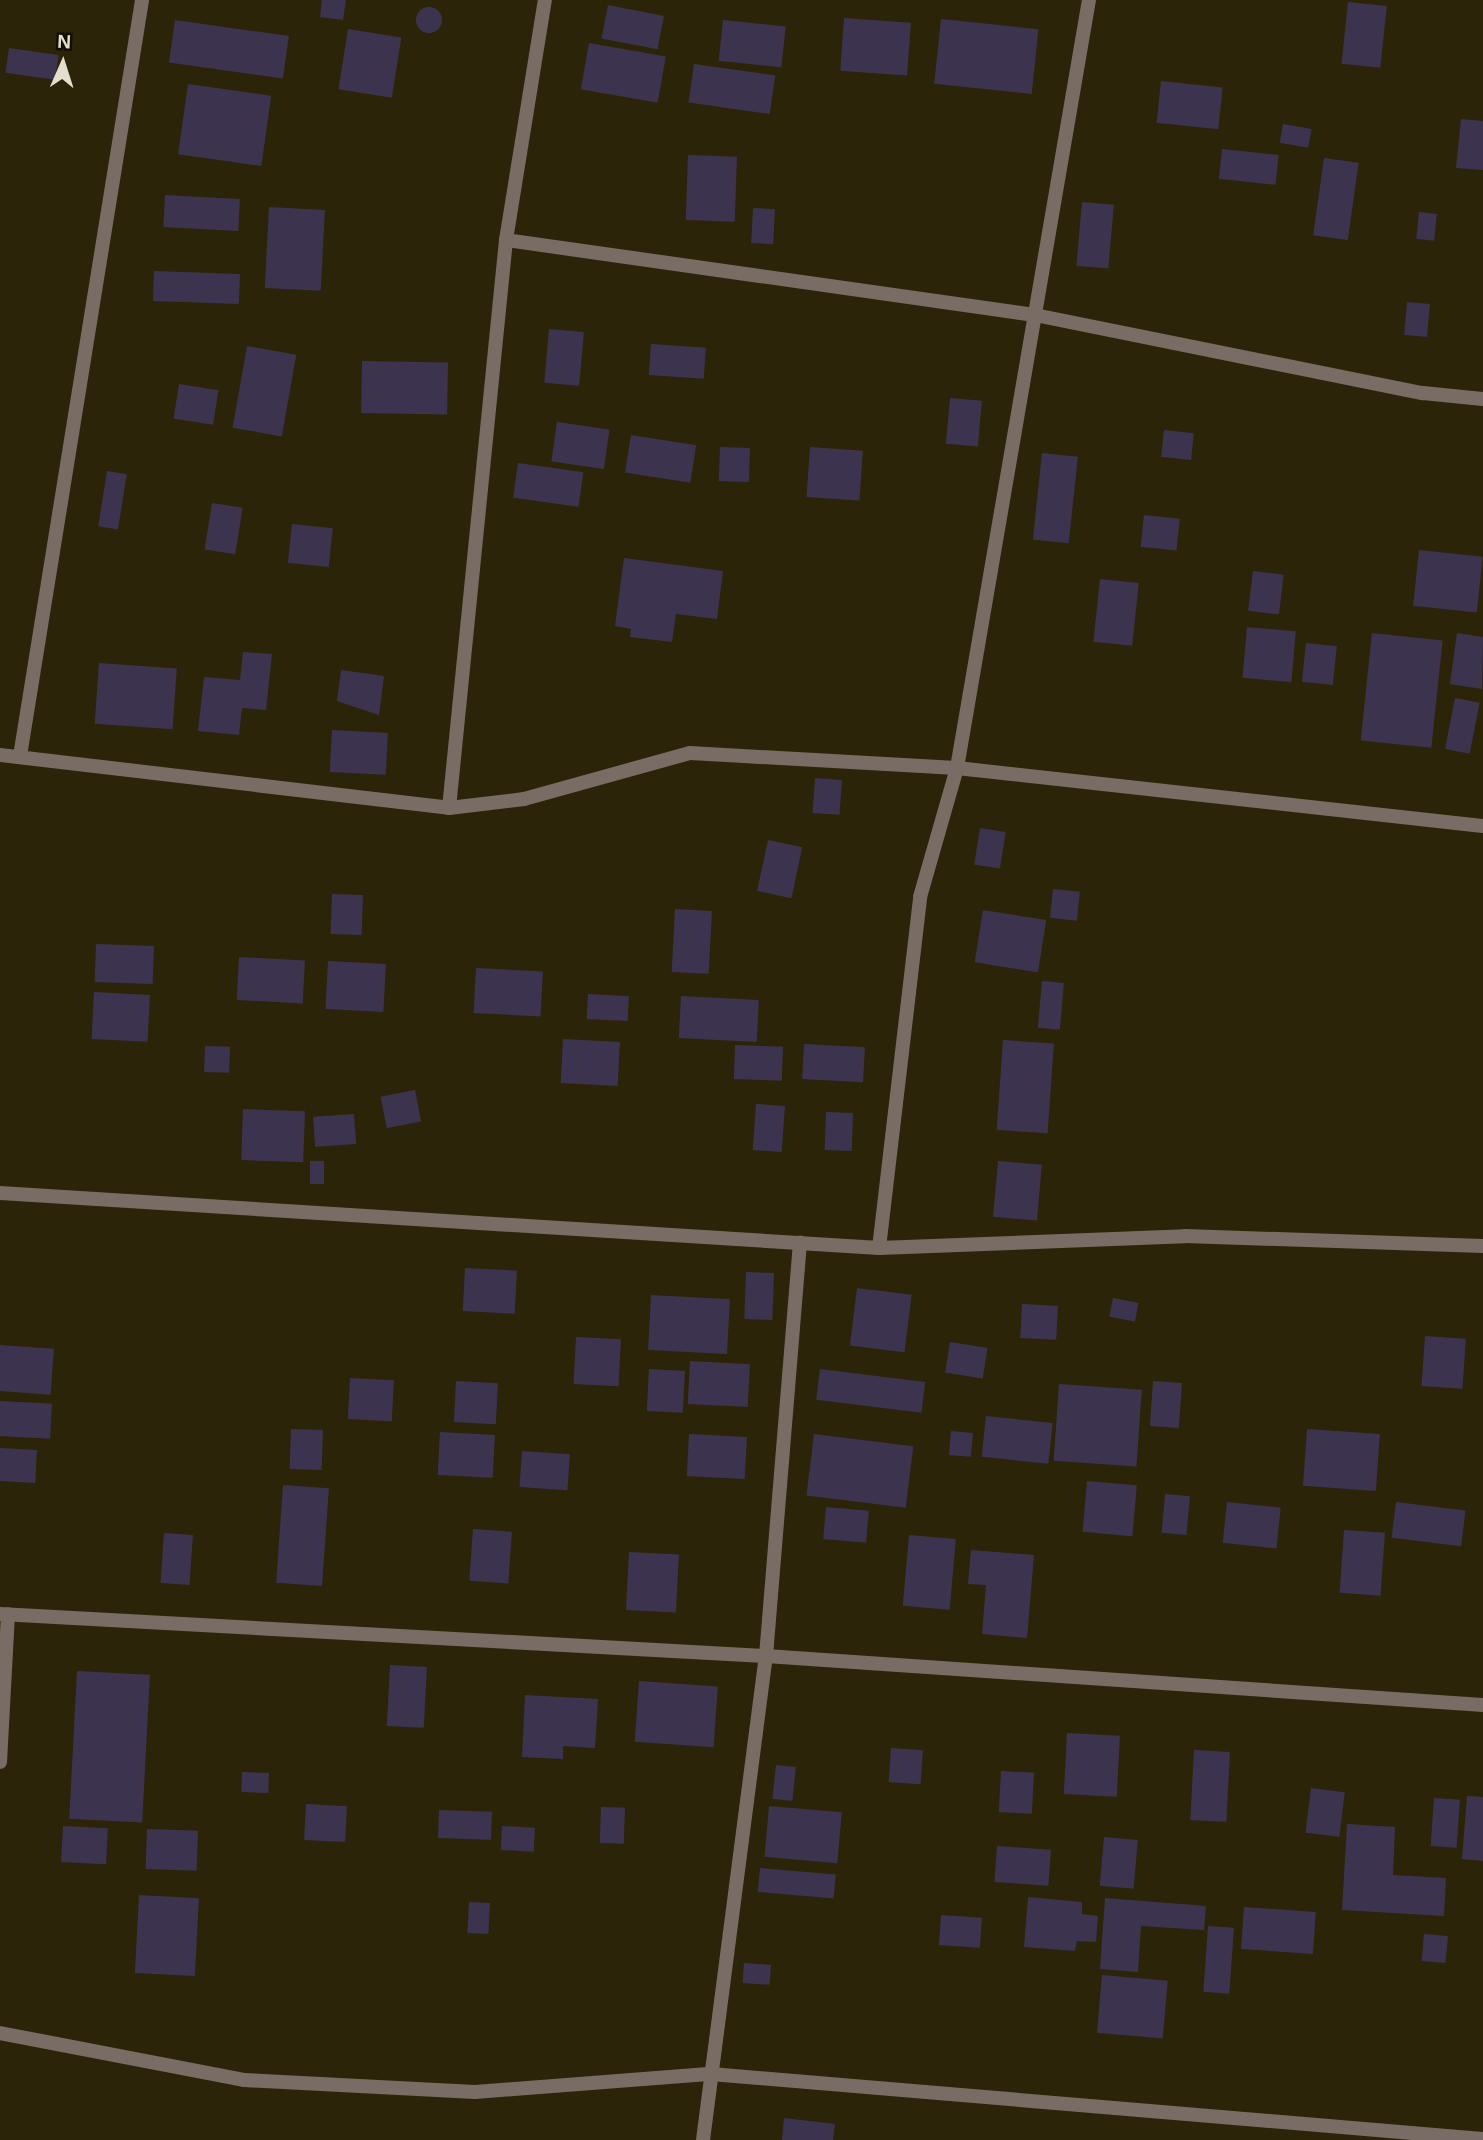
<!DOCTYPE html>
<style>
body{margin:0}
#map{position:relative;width:1483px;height:2140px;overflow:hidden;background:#2c2408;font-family:Helvetica,sans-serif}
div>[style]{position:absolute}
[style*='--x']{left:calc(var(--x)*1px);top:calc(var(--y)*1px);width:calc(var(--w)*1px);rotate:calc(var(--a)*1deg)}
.building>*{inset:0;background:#3c344e;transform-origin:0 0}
.round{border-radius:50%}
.minor>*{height:14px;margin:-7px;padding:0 7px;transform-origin:7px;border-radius:7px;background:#786c64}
span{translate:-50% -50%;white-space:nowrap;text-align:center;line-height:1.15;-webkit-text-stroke:7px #110e04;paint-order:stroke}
.north{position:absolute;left:28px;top:28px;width:70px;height:70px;-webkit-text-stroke:5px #110e04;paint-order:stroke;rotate:3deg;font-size:19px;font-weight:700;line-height:28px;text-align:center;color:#e3dece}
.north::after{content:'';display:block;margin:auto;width:24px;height:32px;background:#e3dece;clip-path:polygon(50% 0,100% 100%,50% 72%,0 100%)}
</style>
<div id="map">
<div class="building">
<div style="clip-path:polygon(322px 0,346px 0,343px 20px,320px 17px)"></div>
<div style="left:1348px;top:2px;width:39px;height:62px;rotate:6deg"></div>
<div style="left:608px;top:5px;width:57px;height:34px;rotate:11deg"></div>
<div class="round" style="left:416px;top:7px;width:26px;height:26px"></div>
<div style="left:844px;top:18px;width:67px;height:53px;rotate:4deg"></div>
<div style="left:941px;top:19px;width:98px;height:65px;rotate:6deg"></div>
<div style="left:175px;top:20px;width:115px;height:43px;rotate:8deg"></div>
<div style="left:723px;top:20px;width:63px;height:41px;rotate:6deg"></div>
<div style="left:348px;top:29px;width:54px;height:61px;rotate:9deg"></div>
<div style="left:589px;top:43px;width:78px;height:47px;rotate:10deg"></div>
<div style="left:9px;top:48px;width:50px;height:25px;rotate:8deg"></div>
<div style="left:694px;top:64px;width:82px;height:39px;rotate:8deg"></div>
<div style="left:1161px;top:81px;width:62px;height:42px;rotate:6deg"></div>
<div style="left:188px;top:84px;width:84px;height:71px;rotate:8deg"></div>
<div style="clip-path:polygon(1461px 119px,1483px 121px,1483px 170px,1456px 168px)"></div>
<div style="left:1283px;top:124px;width:29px;height:19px;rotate:10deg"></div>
<div style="left:1222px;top:149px;width:57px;height:30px;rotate:6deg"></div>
<div style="left:688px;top:155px;width:49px;height:65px;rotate:2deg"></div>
<div style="left:1324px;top:158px;width:35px;height:78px;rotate:8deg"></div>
<div style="left:165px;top:195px;width:75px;height:32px;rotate:3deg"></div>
<div style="left:1082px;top:202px;width:32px;height:64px;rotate:5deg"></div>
<div style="left:269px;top:207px;width:56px;height:81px;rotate:3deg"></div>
<div style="left:753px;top:208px;width:22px;height:35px;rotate:3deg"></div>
<div style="left:1419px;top:212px;width:18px;height:27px;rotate:6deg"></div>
<div style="left:154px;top:271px;width:86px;height:30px;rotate:2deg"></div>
<div style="left:1407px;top:302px;width:23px;height:33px;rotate:5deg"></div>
<div style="left:549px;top:329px;width:35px;height:54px;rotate:5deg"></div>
<div style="left:651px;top:344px;width:55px;height:31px;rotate:4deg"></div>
<div style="left:247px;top:346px;width:50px;height:83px;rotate:10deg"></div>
<div style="left:362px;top:361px;width:86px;height:52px;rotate:1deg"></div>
<div style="left:179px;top:384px;width:40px;height:35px;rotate:9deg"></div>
<div style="left:950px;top:398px;width:32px;height:46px;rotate:5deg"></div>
<div style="left:557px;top:422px;width:53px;height:40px;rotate:8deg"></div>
<div style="left:1164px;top:430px;width:30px;height:27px;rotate:6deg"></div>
<div style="left:631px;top:435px;width:66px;height:38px;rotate:9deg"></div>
<div style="left:720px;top:447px;width:30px;height:34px;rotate:2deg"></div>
<div style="left:810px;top:447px;width:53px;height:50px;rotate:4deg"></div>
<div style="left:1042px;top:453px;width:36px;height:87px;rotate:6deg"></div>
<div style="left:518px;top:463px;width:66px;height:35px;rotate:8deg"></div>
<div style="left:107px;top:471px;width:20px;height:56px;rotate:9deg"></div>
<div style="left:212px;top:503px;width:31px;height:47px;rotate:9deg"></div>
<div style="left:1144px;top:515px;width:36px;height:32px;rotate:6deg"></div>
<div style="left:292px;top:524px;width:41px;height:39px;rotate:6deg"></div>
<div style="left:1419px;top:550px;width:64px;height:56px;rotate:6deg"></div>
<div style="clip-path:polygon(624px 558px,723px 571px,717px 619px,676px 614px,672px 642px,630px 637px,631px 629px,615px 626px)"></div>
<div style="left:1253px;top:571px;width:31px;height:40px;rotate:7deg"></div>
<div style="left:1100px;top:579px;width:39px;height:63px;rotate:6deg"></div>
<div style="left:1247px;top:627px;width:49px;height:51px;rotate:5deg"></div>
<div style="left:1372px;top:633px;width:71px;height:108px;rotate:6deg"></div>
<div style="clip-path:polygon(1457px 633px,1483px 637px,1482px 689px,1450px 684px)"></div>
<div style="left:1306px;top:643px;width:31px;height:39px;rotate:6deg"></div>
<div style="clip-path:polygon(243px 652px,272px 654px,266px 710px,242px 708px,239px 735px,198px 731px,204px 677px,240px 680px)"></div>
<div style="left:99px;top:663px;width:78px;height:61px;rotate:4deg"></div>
<div style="clip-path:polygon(341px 670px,384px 676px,379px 715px,337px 701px)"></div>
<div style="left:1455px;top:698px;width:25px;height:52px;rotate:11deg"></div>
<div style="left:332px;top:730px;width:56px;height:42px;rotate:3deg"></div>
<div style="left:815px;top:778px;width:27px;height:35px;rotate:4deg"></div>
<div style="left:980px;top:828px;width:26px;height:37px;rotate:9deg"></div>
<div style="left:768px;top:840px;width:35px;height:52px;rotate:12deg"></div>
<div style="left:1053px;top:889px;width:27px;height:29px;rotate:6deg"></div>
<div style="left:332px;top:894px;width:31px;height:40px;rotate:2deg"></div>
<div style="left:675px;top:909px;width:37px;height:63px;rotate:3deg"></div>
<div style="left:983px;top:910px;width:64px;height:53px;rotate:9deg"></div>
<div style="left:96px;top:944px;width:58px;height:38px;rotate:2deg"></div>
<div style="left:239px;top:957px;width:66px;height:43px;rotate:3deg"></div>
<div style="left:328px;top:961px;width:58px;height:48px;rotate:3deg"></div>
<div style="left:476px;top:968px;width:67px;height:45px;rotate:3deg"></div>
<div style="left:1042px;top:981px;width:22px;height:47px;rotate:5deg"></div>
<div style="left:94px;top:992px;width:56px;height:47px;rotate:3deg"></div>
<div style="left:588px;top:994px;width:41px;height:25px;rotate:3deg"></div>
<div style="left:681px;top:996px;width:78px;height:42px;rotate:3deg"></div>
<div style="left:563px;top:1039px;width:57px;height:44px;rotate:3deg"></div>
<div style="left:1003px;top:1040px;width:51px;height:90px;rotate:4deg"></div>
<div style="left:804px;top:1044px;width:61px;height:35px;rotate:3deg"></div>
<div style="left:735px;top:1045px;width:48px;height:34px;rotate:2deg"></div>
<div style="left:205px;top:1046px;width:25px;height:26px;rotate:2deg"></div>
<div style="left:415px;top:1090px;width:32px;height:35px;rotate:79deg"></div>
<div style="left:756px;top:1104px;width:29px;height:46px;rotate:4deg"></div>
<div style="left:243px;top:1109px;width:62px;height:51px;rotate:2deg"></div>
<div style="left:826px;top:1112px;width:27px;height:38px;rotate:2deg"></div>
<div style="left:354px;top:1114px;width:30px;height:41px;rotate:86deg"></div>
<div style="left:310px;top:1161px;width:14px;height:23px"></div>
<div style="left:998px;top:1161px;width:44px;height:56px;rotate:5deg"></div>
<div style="left:465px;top:1268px;width:52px;height:43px;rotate:3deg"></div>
<div style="left:746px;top:1272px;width:28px;height:47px;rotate:2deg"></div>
<div style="left:857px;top:1288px;width:55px;height:58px;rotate:7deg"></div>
<div style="left:651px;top:1295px;width:79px;height:55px;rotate:3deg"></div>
<div style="left:1113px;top:1298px;width:26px;height:19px;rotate:11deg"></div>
<div style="left:1022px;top:1304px;width:36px;height:34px;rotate:3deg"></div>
<div style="left:1425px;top:1336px;width:41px;height:50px;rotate:4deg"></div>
<div style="left:576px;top:1337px;width:45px;height:47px;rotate:3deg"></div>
<div style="left:950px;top:1342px;width:38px;height:31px;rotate:9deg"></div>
<div style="left:0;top:1345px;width:54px;height:46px;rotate:4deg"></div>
<div style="left:690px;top:1361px;width:60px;height:43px;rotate:3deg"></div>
<div style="left:649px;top:1369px;width:36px;height:42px;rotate:3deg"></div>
<div style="left:820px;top:1369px;width:106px;height:31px;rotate:7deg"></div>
<div style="left:350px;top:1378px;width:44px;height:41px;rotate:3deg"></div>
<div style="left:456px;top:1381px;width:42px;height:41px;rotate:3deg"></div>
<div style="left:1153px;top:1381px;width:29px;height:45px;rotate:4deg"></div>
<div style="left:1059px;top:1384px;width:83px;height:77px;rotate:4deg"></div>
<div style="left:0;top:1401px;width:52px;height:35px;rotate:3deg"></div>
<div style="left:986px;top:1416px;width:67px;height:41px;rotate:6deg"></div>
<div style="left:291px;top:1429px;width:32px;height:40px;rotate:2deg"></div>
<div style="left:1307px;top:1429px;width:73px;height:57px;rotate:4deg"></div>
<div style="left:951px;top:1431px;width:22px;height:24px;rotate:5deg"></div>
<div style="left:440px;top:1432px;width:55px;height:43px;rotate:3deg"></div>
<div style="left:689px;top:1434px;width:58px;height:42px;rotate:3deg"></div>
<div style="left:814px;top:1434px;width:100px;height:62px;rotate:7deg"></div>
<div style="left:0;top:1448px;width:37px;height:33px;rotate:3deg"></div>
<div style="left:522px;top:1451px;width:48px;height:36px;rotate:4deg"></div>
<div style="left:1087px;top:1481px;width:50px;height:51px;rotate:5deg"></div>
<div style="left:283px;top:1485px;width:46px;height:98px;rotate:4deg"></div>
<div style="left:1165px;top:1494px;width:25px;height:39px;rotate:5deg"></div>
<div style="left:1227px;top:1502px;width:54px;height:41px;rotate:6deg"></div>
<div style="left:1396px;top:1502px;width:70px;height:36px;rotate:7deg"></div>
<div style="left:826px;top:1507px;width:43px;height:32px;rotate:5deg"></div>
<div style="left:473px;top:1529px;width:39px;height:52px;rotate:4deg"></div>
<div style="left:1344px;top:1530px;width:41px;height:63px;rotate:4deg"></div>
<div style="left:164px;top:1533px;width:29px;height:50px;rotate:4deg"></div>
<div style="left:909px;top:1535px;width:47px;height:71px;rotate:5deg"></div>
<div style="clip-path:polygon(971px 1550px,1034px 1555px,1027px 1638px,982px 1634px,986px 1585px,968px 1584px)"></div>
<div style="left:629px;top:1552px;width:50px;height:58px;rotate:3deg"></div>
<div style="left:390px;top:1665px;width:37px;height:61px;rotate:3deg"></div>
<div style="left:77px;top:1671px;width:73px;height:148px;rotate:3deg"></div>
<div style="left:639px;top:1681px;width:79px;height:61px;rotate:4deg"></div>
<div style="clip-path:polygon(525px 1695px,598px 1699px,595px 1748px,563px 1746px,563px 1759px,522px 1757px)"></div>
<div style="left:1067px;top:1733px;width:53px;height:61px;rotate:3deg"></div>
<div style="left:891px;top:1748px;width:32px;height:34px;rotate:4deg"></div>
<div style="left:1194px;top:1750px;width:36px;height:70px;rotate:3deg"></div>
<div style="left:776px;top:1765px;width:20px;height:34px;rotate:6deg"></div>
<div style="left:1001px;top:1771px;width:33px;height:41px;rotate:3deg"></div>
<div style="left:242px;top:1772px;width:27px;height:20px;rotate:2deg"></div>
<div style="left:1311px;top:1788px;width:34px;height:45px;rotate:7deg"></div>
<div style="clip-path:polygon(1467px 1796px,1483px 1797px,1483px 1861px,1462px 1859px)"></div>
<div style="left:1434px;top:1798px;width:26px;height:48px;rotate:4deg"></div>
<div style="left:306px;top:1804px;width:41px;height:36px;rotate:3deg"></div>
<div style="left:769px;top:1806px;width:73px;height:51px;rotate:5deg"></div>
<div style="left:601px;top:1807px;width:24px;height:36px;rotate:2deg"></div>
<div style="left:439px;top:1810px;width:53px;height:28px;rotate:2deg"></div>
<div style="clip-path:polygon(1347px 1824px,1395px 1827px,1393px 1875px,1446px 1878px,1444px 1916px,1342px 1910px)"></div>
<div style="left:63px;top:1826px;width:45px;height:36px;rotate:3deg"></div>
<div style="left:502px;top:1826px;width:33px;height:24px;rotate:3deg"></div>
<div style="left:147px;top:1829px;width:51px;height:40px;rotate:2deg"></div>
<div style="left:1104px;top:1837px;width:34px;height:49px;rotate:5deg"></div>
<div style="left:997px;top:1846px;width:54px;height:36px;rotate:4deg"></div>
<div style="left:760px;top:1868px;width:76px;height:24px;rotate:5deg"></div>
<div style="left:139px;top:1895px;width:60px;height:78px;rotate:3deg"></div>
<div style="clip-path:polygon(1028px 1897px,1082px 1902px,1082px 1914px,1098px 1916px,1096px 1942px,1077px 1941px,1075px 1951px,1024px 1947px)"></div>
<div style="clip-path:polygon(1105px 1898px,1206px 1906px,1204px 1930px,1141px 1926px,1138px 1972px,1100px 1969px)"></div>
<div style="left:469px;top:1902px;width:21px;height:31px;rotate:3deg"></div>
<div style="left:1244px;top:1907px;width:72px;height:42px;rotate:4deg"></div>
<div style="left:941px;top:1915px;width:41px;height:30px;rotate:4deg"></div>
<div style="left:1208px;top:1926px;width:26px;height:66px;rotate:4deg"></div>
<div style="left:1424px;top:1934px;width:24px;height:27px;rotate:5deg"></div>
<div style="left:744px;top:1963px;width:27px;height:20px;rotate:4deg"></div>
<div style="left:1102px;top:1975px;width:66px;height:58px;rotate:5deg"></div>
<div style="clip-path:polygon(784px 2118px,835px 2124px,833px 2140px,782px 2140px)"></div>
</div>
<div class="minor">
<div style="--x:506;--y:240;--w:534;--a:8.07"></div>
<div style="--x:1035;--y:315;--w:396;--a:11.4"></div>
<div style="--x:1423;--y:393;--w:60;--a:5.7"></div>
<div style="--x:0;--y:755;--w:452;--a:6.7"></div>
<div style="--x:449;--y:808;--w:76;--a:-6.8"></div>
<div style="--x:524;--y:799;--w:172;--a:-15.5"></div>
<div style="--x:690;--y:753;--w:267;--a:3.2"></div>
<div style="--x:957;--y:768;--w:529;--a:6.29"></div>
<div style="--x:20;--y:756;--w:766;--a:-80.83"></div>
<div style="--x:449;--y:808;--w:571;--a:-84.27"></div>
<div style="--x:506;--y:240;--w:243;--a:-80.8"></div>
<div style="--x:0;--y:1193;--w:881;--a:3.58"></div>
<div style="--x:879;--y:1248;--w:306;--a:-2.2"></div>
<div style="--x:1185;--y:1236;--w:298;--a:1.9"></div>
<div style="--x:879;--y:1248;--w:353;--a:-83.3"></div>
<div style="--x:920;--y:897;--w:134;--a:-74"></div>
<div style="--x:957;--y:768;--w:779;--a:-80.25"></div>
<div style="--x:0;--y:1614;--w:767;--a:3.14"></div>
<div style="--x:766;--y:1656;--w:719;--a:3.91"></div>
<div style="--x:0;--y:1762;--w:148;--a:-86.9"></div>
<div style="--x:0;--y:2033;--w:248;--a:10.9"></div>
<div style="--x:244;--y:2080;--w:231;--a:3"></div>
<div style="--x:475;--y:2092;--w:237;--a:-4.4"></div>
<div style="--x:711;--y:2074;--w:775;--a:4.81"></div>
<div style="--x:703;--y:2140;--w:488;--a:-82.6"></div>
<div style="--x:766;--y:1656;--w:415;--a:-85.3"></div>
</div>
<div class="north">N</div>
</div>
